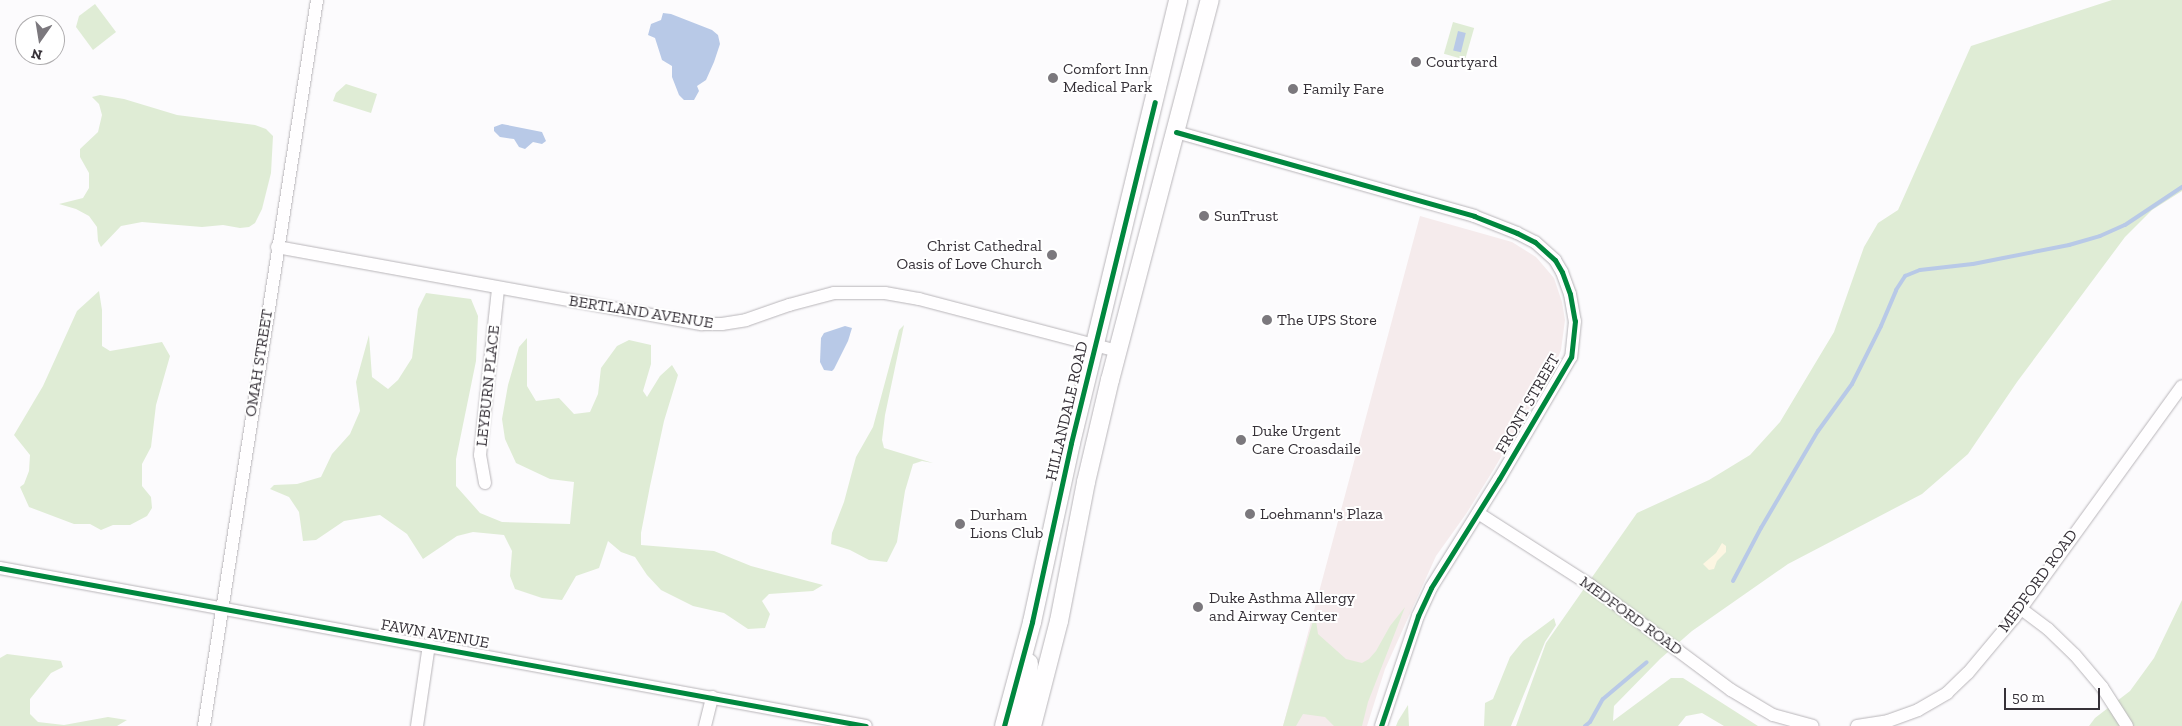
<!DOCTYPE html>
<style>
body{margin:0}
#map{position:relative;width:2182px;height:726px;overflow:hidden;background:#fcfbfd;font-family:"Zilla Slab",serif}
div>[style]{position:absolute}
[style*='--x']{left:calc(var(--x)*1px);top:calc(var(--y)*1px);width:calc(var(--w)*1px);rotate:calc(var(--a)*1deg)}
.commercial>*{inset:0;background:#f5ebec}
.green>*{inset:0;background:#dfecd5;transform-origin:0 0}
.sand>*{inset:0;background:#fcf6e2}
.water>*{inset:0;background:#b8c9e7;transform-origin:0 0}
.stream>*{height:4px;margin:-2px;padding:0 2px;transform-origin:2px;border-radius:2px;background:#b8c9e7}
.roads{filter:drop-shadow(0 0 1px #b8b5b9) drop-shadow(0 0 1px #b8b5b9)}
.street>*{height:12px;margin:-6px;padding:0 6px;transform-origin:6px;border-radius:6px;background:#fffeff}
.secondary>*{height:18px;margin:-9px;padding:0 9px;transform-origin:9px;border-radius:9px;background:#fffeff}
.cycleway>*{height:5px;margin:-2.5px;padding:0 2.5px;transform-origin:2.5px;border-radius:2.5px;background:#00873e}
.dots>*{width:14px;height:14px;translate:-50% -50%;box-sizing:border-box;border:2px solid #fff;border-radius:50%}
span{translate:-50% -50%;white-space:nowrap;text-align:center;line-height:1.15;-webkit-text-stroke:4px #fff;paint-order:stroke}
.poi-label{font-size:16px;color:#363138}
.left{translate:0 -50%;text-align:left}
.right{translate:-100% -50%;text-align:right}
.street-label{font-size:16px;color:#363138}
.north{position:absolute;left:15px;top:15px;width:50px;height:50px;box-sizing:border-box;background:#fff;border:1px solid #afadaf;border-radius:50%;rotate:193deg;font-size:14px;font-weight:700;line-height:20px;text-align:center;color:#363138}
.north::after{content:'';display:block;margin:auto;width:18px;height:22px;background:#7b787d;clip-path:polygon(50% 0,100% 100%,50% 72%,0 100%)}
.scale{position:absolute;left:2004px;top:688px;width:96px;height:22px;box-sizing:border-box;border:2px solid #363138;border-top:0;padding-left:6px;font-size:15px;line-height:18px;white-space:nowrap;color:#363138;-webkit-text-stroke:4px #fff;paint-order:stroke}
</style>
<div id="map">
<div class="commercial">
<div style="clip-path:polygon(1420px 216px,1512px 242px,1536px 257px,1554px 278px,1562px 302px,1565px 320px,1561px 350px,1552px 372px,1537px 395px,1494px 469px,1466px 514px,1436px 556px,1385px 669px,1367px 726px,1283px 726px)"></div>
</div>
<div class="green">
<div style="clip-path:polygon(2112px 0,2182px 0,2182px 191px,2152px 210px,2125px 237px,2017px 382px,1968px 454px,1922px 494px,1788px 564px,1692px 631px,1660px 659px,1614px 706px,1613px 721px,1671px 678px,1683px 678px,1758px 726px,1724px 726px,1702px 713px,1686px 716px,1678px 726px,1516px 726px,1546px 643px,1637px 513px,1709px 480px,1750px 455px,1780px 422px,1834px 332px,1864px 247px,1878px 223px,1898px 210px,1971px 46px)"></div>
<div style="clip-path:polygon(95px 4px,116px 32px,93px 50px,76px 27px,79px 16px)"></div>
<div style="left:1453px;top:22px;width:22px;height:33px;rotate:16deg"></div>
<div style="clip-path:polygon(346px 84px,377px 94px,371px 113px,333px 101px,336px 93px)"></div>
<div style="clip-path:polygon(100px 95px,124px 99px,177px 115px,255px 125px,266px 129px,273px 136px,271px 173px,262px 209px,255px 223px,249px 227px,240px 228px,223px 225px,202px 227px,142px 222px,121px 226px,101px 247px,98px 241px,97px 227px,89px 216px,76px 209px,59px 204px,83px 198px,89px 188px,89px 173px,80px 157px,80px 149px,98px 132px,102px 115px,99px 104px,92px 97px)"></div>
<div style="clip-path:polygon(99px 291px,102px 310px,102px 346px,110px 351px,162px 342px,170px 356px,156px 405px,151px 447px,142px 464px,142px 486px,151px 497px,152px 508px,147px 516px,130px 525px,113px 525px,101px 530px,90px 524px,74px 524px,29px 507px,20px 487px,24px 484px,29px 471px,30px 455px,14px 435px,43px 386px,77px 311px)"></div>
<div style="clip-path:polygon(426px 293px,471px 299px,478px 316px,476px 361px,456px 459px,456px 486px,480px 513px,502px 522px,570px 524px,574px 482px,550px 479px,516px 463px,505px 439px,502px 419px,508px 385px,519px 347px,527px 338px,527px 386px,536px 401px,559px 398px,574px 414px,590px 412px,598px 394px,601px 368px,617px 346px,629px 340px,651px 345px,651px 364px,643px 391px,647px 397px,660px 376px,672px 365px,678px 375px,664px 421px,650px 486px,641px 533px,641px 545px,714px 551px,751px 566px,823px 585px,813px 591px,769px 594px,762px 601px,770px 614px,765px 628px,748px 629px,724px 613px,693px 606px,661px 590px,647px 575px,635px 557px,621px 552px,608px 541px,599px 568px,576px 576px,562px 600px,542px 598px,515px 589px,510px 576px,512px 551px,504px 535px,473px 532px,457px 536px,423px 559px,407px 534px,380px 515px,344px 521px,316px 540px,303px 541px,299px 512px,289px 497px,270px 489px,274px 485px,297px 484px,321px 477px,332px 454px,350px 434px,360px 411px,356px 382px,369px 335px,372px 377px,388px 389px,398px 380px,412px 358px,418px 309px)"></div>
<div style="clip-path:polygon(904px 325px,885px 415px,882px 440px,884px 448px,933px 463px,922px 461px,913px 464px,905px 491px,897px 542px,887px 562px,869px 560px,850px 550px,831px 544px,832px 533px,844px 502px,856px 457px,873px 427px,899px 330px)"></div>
<div style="clip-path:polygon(2182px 600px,2182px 726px,2089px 726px,2095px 718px,2130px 691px,2154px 658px)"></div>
<div style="clip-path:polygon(1405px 607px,1368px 702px,1362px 726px,1334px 726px,1325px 717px,1303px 714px,1296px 726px,1283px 726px,1315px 614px,1318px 634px,1346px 659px,1362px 663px,1369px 659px,1376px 651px,1390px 626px)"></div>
<div style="clip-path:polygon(1554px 618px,1556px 625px,1545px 642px,1511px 726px,1484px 726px,1485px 703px,1493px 699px,1510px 657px,1523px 641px)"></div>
<div style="clip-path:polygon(7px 654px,61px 661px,63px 667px,51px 673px,30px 699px,30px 714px,38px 722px,64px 725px,108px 717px,127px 720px,117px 726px,0 726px,0 658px)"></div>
<div style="clip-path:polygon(1408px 705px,1409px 726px,1396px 726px,1398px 721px)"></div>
</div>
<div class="sand">
<div style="clip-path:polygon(1722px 543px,1726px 546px,1726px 552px,1717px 561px,1714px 569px,1709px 570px,1703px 564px,1716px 553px)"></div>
</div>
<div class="water">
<div style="clip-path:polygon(663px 13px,671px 14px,712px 30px,718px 35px,720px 44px,714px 62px,706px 80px,697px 86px,699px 91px,694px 100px,684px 100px,679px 95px,672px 77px,672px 66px,662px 60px,655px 38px,648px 35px,651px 24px,661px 20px)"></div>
<div style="left:1458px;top:31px;width:8px;height:20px;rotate:14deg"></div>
<div style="clip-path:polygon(502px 124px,542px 132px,546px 141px,542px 144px,533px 142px,525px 149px,519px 147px,514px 139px,500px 137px,494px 131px,494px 127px)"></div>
<div style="clip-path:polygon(845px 326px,852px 328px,848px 341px,834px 369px,832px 371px,824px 370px,820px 362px,821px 338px,824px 333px)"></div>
</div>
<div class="stream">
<div style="--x:1733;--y:581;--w:60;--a:-62.2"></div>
<div style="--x:1761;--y:528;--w:113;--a:-59.6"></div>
<div style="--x:1818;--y:431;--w:58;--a:-54.1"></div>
<div style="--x:1852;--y:384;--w:65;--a:-63.4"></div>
<div style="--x:1881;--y:326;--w:39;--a:-67"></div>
<div style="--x:1896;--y:290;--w:17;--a:-57"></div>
<div style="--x:1905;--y:276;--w:16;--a:-22"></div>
<div style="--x:1920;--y:270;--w:53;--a:-6.5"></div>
<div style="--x:1973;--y:264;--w:98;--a:-11.2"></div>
<div style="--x:2069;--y:245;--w:32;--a:-16"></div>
<div style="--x:2100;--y:236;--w:27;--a:-24"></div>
<div style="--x:2125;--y:225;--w:69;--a:-33.7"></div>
<div style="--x:1585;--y:726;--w:6;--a:-39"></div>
<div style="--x:1590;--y:722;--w:26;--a:-61"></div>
<div style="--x:1603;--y:699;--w:57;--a:-40.1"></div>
</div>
<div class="roads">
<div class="street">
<div style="--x:1176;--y:132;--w:310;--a:15.7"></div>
<div style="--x:1474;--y:216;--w:46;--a:21.6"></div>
<div style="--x:1517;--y:233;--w:20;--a:27"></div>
<div style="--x:1535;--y:242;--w:27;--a:42"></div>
<div style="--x:1555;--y:260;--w:14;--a:60"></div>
<div style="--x:1562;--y:272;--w:23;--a:70"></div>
<div style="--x:1570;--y:294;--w:27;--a:80"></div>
<div style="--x:1575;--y:321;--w:36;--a:96"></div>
<div style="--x:1571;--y:357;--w:142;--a:120.5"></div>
<div style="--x:1499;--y:479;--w:128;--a:122"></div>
<div style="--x:1431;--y:588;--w:31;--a:115"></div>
<div style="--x:1418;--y:616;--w:116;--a:108.6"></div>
<div style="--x:277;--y:247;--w:432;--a:10.3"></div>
<div style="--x:702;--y:324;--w:20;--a:0"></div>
<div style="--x:722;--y:324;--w:24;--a:-9"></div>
<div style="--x:746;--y:320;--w:46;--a:-19.2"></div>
<div style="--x:789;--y:305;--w:47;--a:-14.9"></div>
<div style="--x:834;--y:293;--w:51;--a:0"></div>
<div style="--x:885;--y:293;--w:35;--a:10"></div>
<div style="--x:919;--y:299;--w:205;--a:14.7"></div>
<div style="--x:485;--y:483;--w:28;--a:-100"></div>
<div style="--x:480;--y:455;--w:168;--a:-83.8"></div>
<div style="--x:1478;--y:513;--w:133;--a:32.7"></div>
<div style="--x:1590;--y:585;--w:176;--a:36.7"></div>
<div style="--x:1731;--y:690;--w:49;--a:30.8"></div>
<div style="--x:1773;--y:715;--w:41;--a:15.4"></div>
<div style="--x:0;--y:568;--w:880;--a:10.34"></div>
<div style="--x:2020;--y:608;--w:35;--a:37"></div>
<div style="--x:2048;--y:629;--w:37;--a:44"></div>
<div style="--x:2075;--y:655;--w:42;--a:49.8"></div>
<div style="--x:2102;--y:687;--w:46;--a:57.3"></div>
<div style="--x:204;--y:726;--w:735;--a:-81.15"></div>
<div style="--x:417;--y:726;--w:82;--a:-81.6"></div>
<div style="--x:705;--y:726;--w:30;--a:-76"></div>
<div style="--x:1857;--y:726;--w:31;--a:-9"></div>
<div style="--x:1888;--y:721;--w:32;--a:-20"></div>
<div style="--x:1918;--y:710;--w:34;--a:-30"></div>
<div style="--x:1947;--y:693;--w:29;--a:-44"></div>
<div style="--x:1968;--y:673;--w:72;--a:-50.1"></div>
<div style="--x:2014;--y:618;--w:286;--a:-54.1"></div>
</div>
<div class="secondary">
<div style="--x:1004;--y:726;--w:108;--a:-74.9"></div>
<div style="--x:1032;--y:622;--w:183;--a:-77.7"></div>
<div style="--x:1071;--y:443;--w:456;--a:-76.4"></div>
<div style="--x:1018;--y:726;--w:36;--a:-76"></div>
<div style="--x:1027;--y:691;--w:28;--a:-86"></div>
<div style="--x:1032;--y:726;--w:108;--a:-75.6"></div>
<div style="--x:1059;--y:621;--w:142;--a:-79"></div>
<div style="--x:1086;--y:482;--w:105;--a:-76.8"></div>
<div style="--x:1110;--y:380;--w:393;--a:-75.3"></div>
</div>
</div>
<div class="cycleway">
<div style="--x:1176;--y:132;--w:310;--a:15.7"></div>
<div style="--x:1474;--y:216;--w:46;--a:21.6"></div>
<div style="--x:1517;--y:233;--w:20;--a:27"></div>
<div style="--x:1535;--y:242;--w:27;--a:42"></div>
<div style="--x:1555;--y:260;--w:14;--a:60"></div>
<div style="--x:1562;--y:272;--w:23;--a:70"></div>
<div style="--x:1570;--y:294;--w:27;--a:80"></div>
<div style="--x:1575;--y:321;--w:36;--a:96"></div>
<div style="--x:1571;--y:357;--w:142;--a:120.5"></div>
<div style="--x:1499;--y:479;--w:128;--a:122"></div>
<div style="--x:1431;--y:588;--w:31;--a:115"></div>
<div style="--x:1418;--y:616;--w:116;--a:108.6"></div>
<div style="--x:0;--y:568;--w:880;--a:10.34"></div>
<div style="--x:1004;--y:726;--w:108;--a:-74.9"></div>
<div style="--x:1032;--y:622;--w:183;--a:-77.7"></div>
<div style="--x:1071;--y:443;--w:351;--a:-76.2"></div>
</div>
<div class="dots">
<div style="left:1416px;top:62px;background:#7b787d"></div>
<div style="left:1053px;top:78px;background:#7b787d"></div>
<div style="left:1293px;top:89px;background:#7b787d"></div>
<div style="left:1204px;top:216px;background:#7b787d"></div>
<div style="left:1052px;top:255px;background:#7b787d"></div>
<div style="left:1267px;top:320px;background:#7b787d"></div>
<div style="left:1241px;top:440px;background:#7b787d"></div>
<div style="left:1250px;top:514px;background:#7b787d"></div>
<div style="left:960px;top:524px;background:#7b787d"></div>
<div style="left:1198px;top:607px;background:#7b787d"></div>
</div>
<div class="poi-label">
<span class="left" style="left:1426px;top:62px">Courtyard</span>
<span class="left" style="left:1063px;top:78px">Comfort Inn<br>Medical Park</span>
<span class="left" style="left:1303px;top:89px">Family Fare</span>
<span class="left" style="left:1214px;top:216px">SunTrust</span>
<span class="right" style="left:1042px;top:255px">Christ Cathedral<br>Oasis of Love Church</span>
<span class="left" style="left:1277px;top:320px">The UPS Store</span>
<span class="left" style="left:1252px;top:440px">Duke Urgent<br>Care Croasdaile</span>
<span class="left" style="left:1260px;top:514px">Loehmann's Plaza</span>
<span class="left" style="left:970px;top:524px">Durham<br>Lions Club</span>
<span class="left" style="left:1209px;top:607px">Duke Asthma Allergy<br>and Airway Center</span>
</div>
<div class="street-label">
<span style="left:641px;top:312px;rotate:9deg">BERTLAND AVENUE</span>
<span style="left:259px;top:363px;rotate:-81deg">OMAH STREET</span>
<span style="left:488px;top:386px;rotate:-84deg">LEYBURN PLACE</span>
<span style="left:1528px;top:404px;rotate:-60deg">FRONT STREET</span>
<span style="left:1067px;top:411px;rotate:-77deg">HILLANDALE ROAD</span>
<span style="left:2038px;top:581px;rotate:-54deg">MEDFORD ROAD</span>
<span style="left:1631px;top:616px;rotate:36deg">MEDFORD ROAD</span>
<span style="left:435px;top:634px;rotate:10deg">FAWN AVENUE</span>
</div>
<div class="north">N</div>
<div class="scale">50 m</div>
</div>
